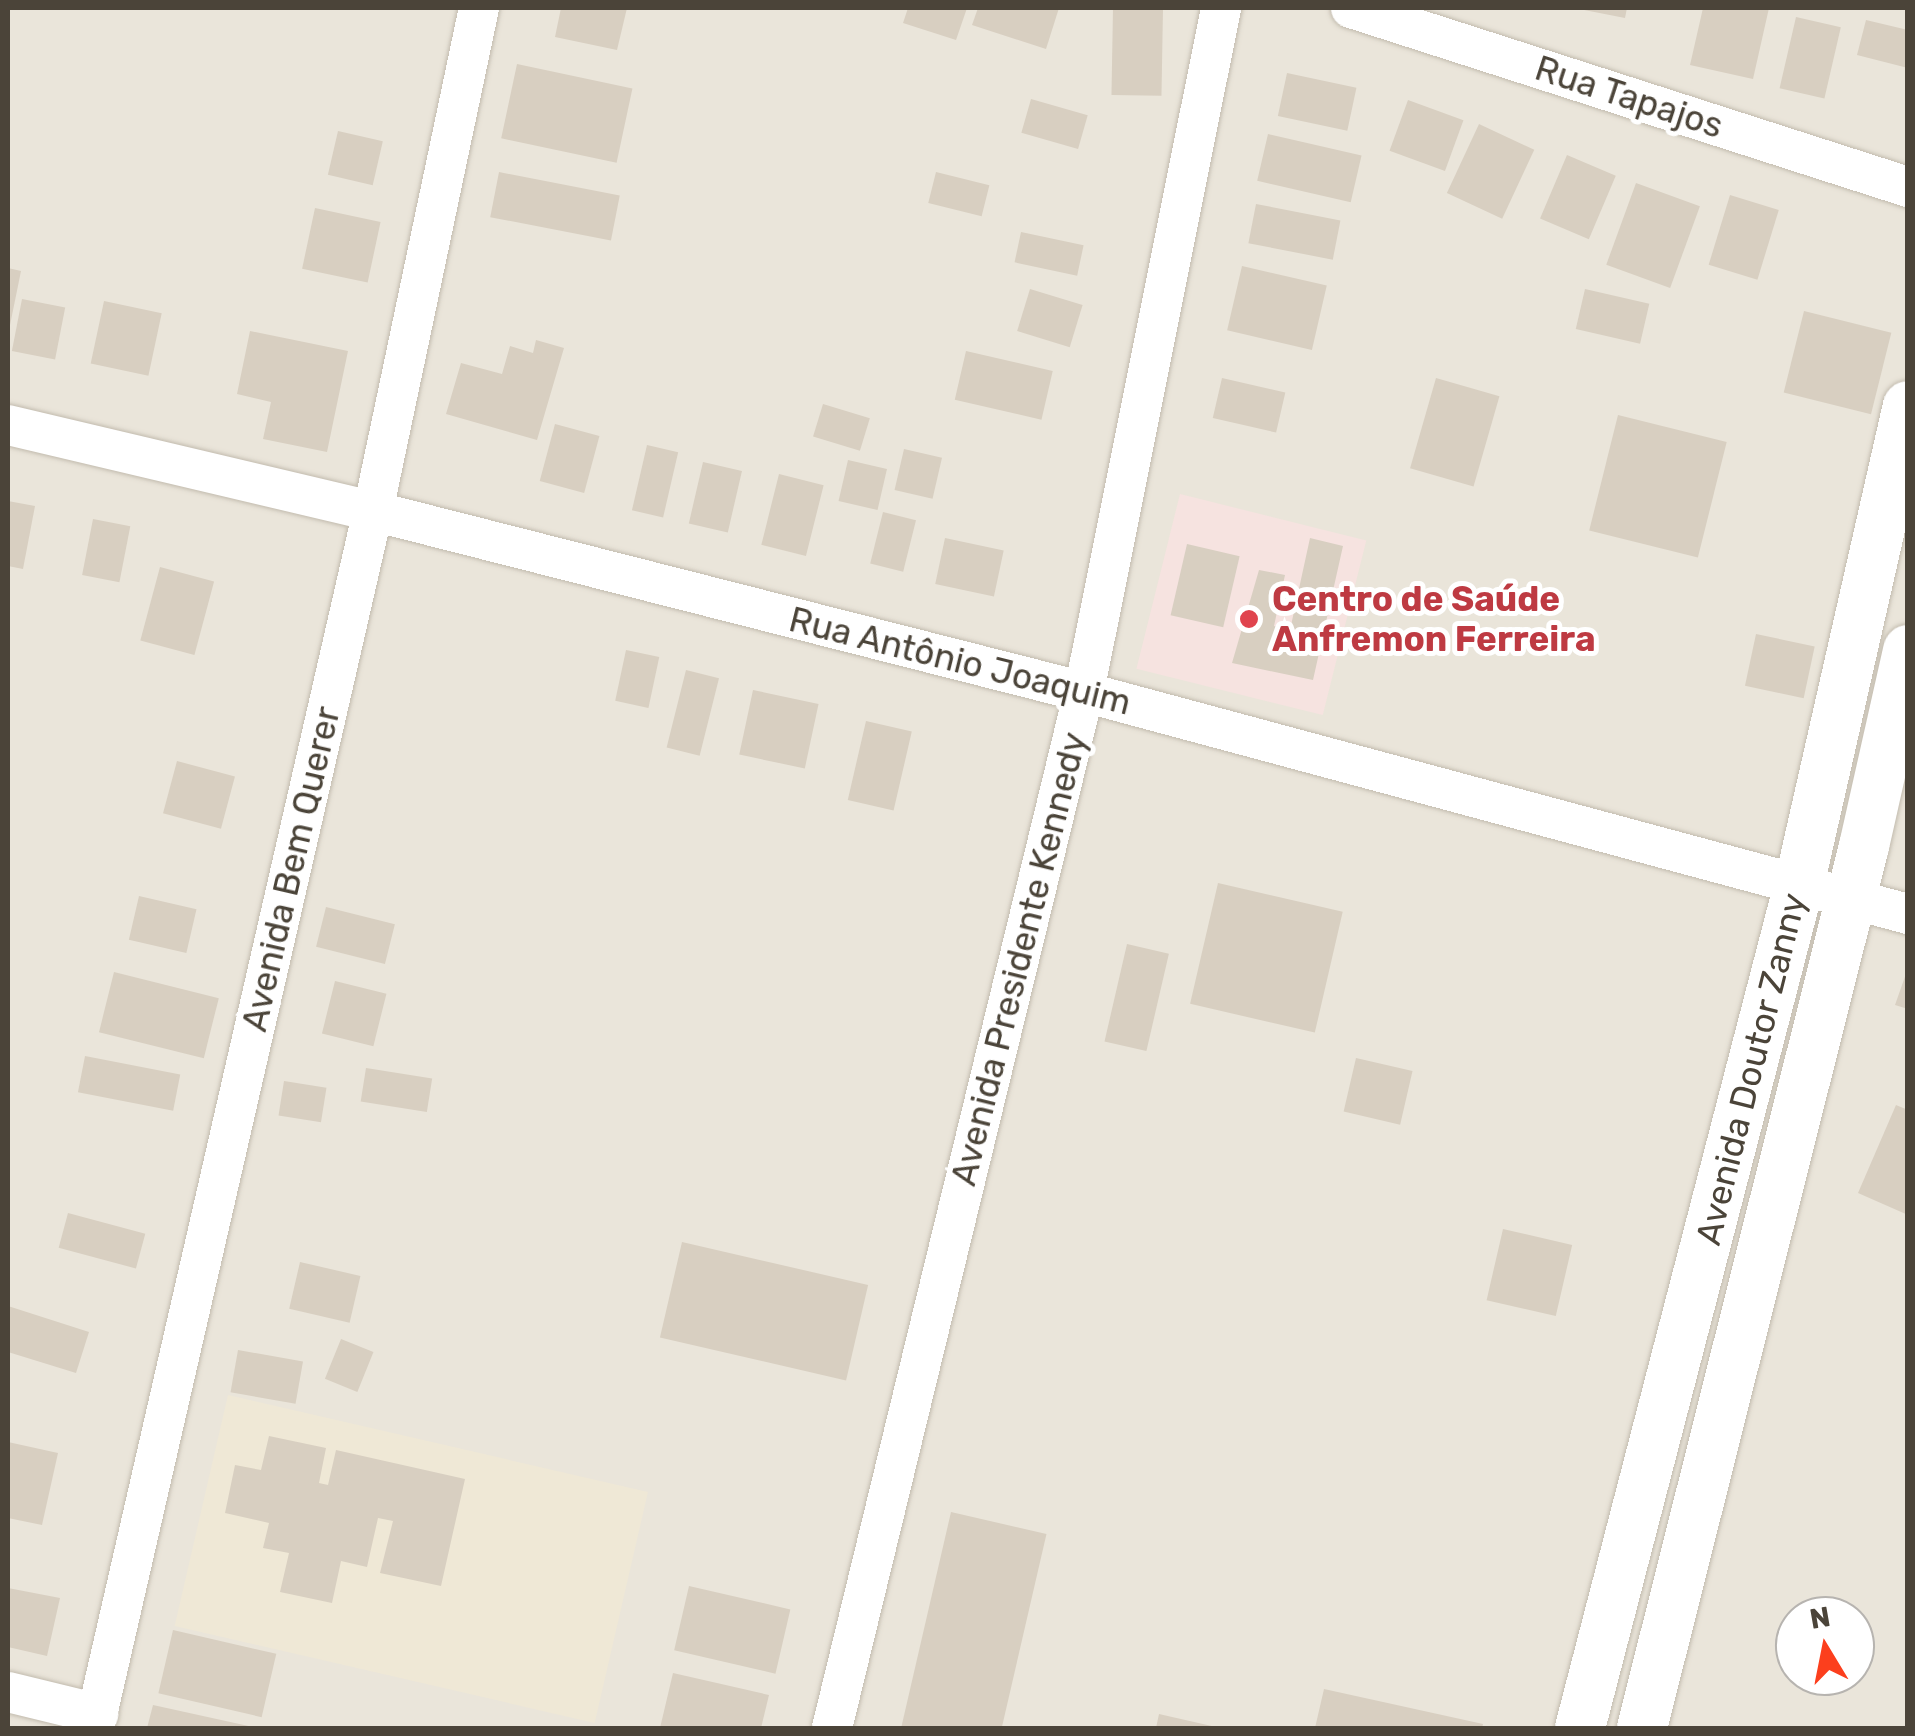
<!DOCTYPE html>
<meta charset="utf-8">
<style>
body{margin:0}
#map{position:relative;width:1915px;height:1736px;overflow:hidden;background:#f6f3ec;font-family:Rubik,sans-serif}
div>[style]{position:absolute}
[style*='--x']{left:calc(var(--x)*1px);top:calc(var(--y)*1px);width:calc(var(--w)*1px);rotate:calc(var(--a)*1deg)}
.residential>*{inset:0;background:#eae5da}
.education>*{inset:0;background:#efe8d6;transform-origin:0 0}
.medical>*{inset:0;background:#f6e3e0;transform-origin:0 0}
.building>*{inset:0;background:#d8cfc1;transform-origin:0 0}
.roads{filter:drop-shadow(0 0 2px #c2bbae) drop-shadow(0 0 2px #c2bbae)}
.minor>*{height:40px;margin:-20px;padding:0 20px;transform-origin:20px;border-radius:20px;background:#fff}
.tertiary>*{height:50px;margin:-25px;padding:0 25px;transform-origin:25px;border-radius:25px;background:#fff}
.dots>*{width:28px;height:28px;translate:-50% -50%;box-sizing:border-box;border:5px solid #fff;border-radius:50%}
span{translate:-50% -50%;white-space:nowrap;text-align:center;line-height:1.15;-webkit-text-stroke:10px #fff;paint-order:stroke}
.street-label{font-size:35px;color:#4b4439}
.health-label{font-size:35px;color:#be3a42;font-weight:700}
.left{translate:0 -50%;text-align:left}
.frame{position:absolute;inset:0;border:10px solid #4b4439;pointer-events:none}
.north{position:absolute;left:1775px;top:1596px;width:100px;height:100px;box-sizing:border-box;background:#fff;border:2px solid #b7b4b0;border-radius:50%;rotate:350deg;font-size:28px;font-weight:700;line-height:40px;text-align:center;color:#4b4439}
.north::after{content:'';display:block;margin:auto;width:35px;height:45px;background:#fc3f1d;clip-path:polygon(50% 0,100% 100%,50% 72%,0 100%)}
</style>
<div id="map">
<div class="residential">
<div style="clip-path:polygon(evenodd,8px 8px,1907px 8px,1907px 1728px,8px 1728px,8px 8px,1795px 1616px,1855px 1616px,1855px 1676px,1795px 1676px,1795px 1616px)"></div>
</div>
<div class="education">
<div style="left:228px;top:1395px;width:431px;height:237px;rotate:13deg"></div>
</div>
<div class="medical">
<div style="left:1180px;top:494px;width:192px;height:180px;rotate:14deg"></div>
</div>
<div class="building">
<div style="clip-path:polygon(561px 8px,627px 8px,617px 50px,555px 37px)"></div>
<div style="clip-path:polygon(908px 8px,967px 8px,956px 40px,903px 23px)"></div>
<div style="clip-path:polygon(978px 8px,1059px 8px,1046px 49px,972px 25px)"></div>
<div style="left:1113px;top:8px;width:50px;height:87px;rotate:1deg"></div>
<div style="clip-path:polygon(1574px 8px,1627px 8px,1625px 18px)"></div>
<div style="clip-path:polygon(1703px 8px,1769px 8px,1753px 79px,1690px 65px)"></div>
<div style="left:1796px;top:17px;width:46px;height:73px;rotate:13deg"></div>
<div style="clip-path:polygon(1866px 20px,1908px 30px,1908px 68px,1857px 55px)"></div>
<div style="left:517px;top:64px;width:118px;height:76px;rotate:12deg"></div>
<div style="left:1287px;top:73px;width:71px;height:44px;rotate:12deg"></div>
<div style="left:1031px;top:99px;width:59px;height:35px;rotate:16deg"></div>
<div style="left:1408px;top:100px;width:59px;height:54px;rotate:20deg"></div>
<div style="left:1479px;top:124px;width:61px;height:76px;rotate:25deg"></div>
<div style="left:338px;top:131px;width:46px;height:45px;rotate:13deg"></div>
<div style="left:1268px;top:134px;width:96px;height:48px;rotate:13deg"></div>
<div style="left:1567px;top:155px;width:53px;height:69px;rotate:23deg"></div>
<div style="left:499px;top:172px;width:123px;height:46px;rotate:11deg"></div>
<div style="left:936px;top:172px;width:55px;height:32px;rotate:14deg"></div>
<div style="left:1636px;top:183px;width:68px;height:87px;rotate:20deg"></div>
<div style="left:1730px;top:195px;width:51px;height:73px;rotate:17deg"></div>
<div style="left:1256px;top:204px;width:86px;height:40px;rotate:11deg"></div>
<div style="left:315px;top:208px;width:67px;height:62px;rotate:12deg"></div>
<div style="left:1021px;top:232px;width:64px;height:31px;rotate:12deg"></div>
<div style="left:1242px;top:266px;width:87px;height:66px;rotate:13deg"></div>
<div style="clip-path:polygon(8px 268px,21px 271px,9px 330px,8px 330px)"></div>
<div style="left:1030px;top:289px;width:55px;height:44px;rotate:17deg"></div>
<div style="left:1585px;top:289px;width:66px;height:41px;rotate:13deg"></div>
<div style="left:22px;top:299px;width:44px;height:53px;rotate:11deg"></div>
<div style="left:104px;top:301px;width:59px;height:64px;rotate:12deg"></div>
<div style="left:1804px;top:311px;width:90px;height:84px;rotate:14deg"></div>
<div style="clip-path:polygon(250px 331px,348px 351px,327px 452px,263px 439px,271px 402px,237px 394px)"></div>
<div style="clip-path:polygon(536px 340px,564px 348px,537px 440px,446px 414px,461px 363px,502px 374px,510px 346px,533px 353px)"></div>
<div style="left:966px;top:351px;width:89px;height:50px;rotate:13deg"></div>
<div style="left:1222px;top:378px;width:65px;height:41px;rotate:13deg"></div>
<div style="left:1436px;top:378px;width:66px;height:94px;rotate:16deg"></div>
<div style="left:823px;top:404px;width:49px;height:34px;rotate:17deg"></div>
<div style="left:1618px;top:415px;width:112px;height:119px;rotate:14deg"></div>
<div style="left:555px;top:424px;width:46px;height:59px;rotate:15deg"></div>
<div style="left:647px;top:445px;width:32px;height:67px;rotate:13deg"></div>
<div style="left:904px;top:449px;width:39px;height:42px;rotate:13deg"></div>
<div style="left:848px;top:460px;width:40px;height:42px;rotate:13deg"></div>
<div style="left:703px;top:462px;width:40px;height:63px;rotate:13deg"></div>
<div style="left:779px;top:474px;width:46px;height:73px;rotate:14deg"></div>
<div style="clip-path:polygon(8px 501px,35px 506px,23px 569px,8px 566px)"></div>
<div style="left:883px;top:512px;width:34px;height:53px;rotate:14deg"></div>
<div style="left:93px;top:519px;width:38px;height:57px;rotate:11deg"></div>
<div style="left:945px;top:538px;width:60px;height:47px;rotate:12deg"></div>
<div style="clip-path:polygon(1310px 538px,1343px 546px,1313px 680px,1232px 663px,1259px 570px,1285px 575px,1274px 626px,1290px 630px)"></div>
<div style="left:1187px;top:544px;width:54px;height:73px;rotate:13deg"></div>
<div style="left:160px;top:567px;width:56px;height:76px;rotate:15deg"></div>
<div style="left:1756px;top:634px;width:60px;height:53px;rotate:12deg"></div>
<div style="left:626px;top:650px;width:34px;height:52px;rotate:12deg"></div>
<div style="left:686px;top:670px;width:34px;height:80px;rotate:14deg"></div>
<div style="left:753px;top:690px;width:67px;height:66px;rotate:12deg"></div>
<div style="left:866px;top:721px;width:47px;height:81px;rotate:13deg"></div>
<div style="left:177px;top:761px;width:60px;height:54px;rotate:15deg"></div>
<div style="left:1218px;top:883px;width:128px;height:124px;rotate:13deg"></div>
<div style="left:139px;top:896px;width:59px;height:45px;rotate:13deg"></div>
<div style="left:326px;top:907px;width:71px;height:41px;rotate:14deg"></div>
<div style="left:1127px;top:944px;width:43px;height:100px;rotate:13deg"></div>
<div style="clip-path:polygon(1908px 968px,1908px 1009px,1895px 1005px)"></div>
<div style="left:114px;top:972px;width:108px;height:62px;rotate:14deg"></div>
<div style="left:335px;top:981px;width:53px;height:54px;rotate:14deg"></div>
<div style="left:85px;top:1056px;width:97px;height:37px;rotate:11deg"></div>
<div style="left:1356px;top:1058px;width:58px;height:55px;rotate:13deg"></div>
<div style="left:366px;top:1068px;width:67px;height:34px;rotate:9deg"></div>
<div style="left:284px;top:1081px;width:43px;height:35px;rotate:9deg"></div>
<div style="clip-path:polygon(1896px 1105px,1908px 1110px,1908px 1215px,1858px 1193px)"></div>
<div style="left:68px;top:1213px;width:80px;height:36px;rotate:15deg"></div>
<div style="left:1503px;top:1229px;width:71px;height:73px;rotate:13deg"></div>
<div style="left:682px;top:1242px;width:191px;height:98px;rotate:13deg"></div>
<div style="left:300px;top:1262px;width:62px;height:48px;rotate:13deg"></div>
<div style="clip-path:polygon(8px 1306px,89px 1332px,76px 1373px,8px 1352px)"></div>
<div style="left:341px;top:1339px;width:35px;height:43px;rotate:22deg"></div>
<div style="left:238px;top:1350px;width:66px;height:43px;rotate:10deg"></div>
<div style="clip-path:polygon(269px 1436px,326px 1448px,319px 1483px,328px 1485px,336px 1450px,465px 1479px,441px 1586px,380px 1573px,393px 1521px,378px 1518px,367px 1567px,341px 1561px,332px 1603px,280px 1592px,289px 1553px,263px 1548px,269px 1523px,225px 1513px,235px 1465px,261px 1470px)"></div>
<div style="clip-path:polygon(8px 1442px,58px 1453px,42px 1525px,8px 1518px)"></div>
<div style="left:951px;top:1512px;width:98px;height:222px;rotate:13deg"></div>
<div style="left:689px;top:1586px;width:104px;height:66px;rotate:13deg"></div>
<div style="clip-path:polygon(8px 1588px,60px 1598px,47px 1656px,8px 1647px)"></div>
<div style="left:173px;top:1630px;width:106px;height:65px;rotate:13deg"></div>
<div style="clip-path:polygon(673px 1673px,769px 1695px,761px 1728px,660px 1728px)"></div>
<div style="clip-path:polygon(1324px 1689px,1483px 1724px,1482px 1728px,1315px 1728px)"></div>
<div style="clip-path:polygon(153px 1705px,253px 1727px,253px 1728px,147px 1728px)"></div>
<div style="clip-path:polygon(1159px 1714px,1216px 1727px,1216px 1728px,1156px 1728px)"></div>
</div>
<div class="roads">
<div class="minor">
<div style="--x:1351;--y:8;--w:585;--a:17.82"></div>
<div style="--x:8;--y:425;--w:375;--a:13.3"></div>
<div style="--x:373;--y:511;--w:734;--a:14.28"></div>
<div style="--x:1084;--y:692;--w:853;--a:15.08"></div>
<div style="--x:8;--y:1692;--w:93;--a:13.7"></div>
<div style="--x:94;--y:1728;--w:1249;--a:-77.09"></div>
<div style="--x:373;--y:511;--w:514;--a:-78.1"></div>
<div style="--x:832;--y:1728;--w:1066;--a:-76.33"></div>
<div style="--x:1084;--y:692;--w:698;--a:-78.67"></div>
</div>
<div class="tertiary">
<div style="--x:1580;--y:1728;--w:871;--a:-75.44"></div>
<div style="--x:1799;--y:885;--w:491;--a:-77.2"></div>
<div style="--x:1642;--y:1728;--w:910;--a:-75.87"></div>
<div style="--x:1864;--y:846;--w:201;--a:-77.3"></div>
</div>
</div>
<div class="dots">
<div style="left:1249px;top:619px;background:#e0444e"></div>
</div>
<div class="street-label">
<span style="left:1629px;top:97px;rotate:18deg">Rua Tapajos</span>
<span style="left:960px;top:661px;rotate:14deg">Rua Antônio Joaquim</span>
<span style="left:291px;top:869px;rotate:-77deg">Avenida Bem Querer</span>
<span style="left:1019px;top:959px;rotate:-76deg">Avenida Presidente Kennedy</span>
<span style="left:1751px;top:1069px;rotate:-76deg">Avenida Doutor Zanny</span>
</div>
<div class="health-label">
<span class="left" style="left:1272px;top:619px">Centro de Saúde<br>Anfremon Ferreira</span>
</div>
<div class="frame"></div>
<div class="north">N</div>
</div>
